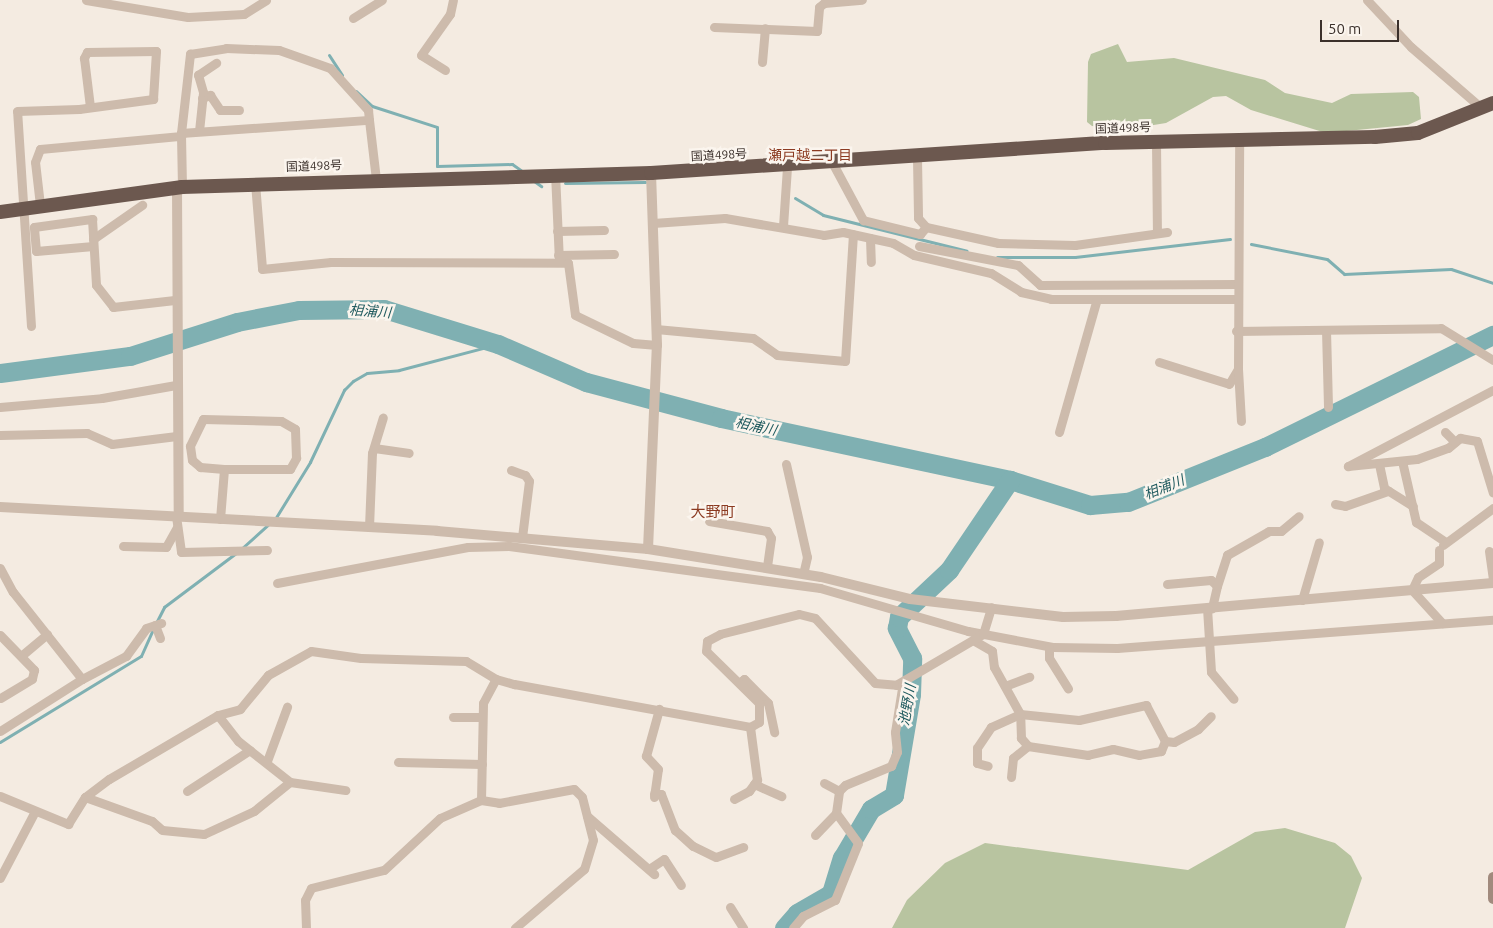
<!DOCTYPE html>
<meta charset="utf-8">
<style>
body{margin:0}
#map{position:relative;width:1493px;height:928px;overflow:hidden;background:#f4ebe1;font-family:Ubuntu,"Noto Sans JP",sans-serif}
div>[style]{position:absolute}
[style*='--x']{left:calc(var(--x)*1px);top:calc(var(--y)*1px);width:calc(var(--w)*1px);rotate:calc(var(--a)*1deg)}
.green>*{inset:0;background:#b8c4a0}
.stream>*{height:3px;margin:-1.5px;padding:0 1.5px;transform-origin:1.5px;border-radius:1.5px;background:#7fb0b2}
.river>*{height:19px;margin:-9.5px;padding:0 9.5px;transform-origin:9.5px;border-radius:9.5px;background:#7fb0b2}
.minor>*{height:9px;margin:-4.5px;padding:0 4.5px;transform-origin:4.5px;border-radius:4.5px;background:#cdbbac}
.tertiary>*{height:10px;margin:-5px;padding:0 5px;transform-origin:5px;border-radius:5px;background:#cdbbac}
.secondary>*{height:11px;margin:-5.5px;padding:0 5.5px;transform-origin:5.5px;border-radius:5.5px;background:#a18a7d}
.trunk>*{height:14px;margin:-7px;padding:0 7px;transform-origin:7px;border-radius:7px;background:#6c584f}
span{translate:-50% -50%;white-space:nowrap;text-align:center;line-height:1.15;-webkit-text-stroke:5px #fbf5ee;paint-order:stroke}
.street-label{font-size:12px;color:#3b302b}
.neighbourhood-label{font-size:14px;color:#8c3b22}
.water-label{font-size:14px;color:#1f5a5e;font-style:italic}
.quarter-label{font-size:15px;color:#8c3b22}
.scale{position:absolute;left:1320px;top:20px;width:79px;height:22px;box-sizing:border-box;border:2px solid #3b302b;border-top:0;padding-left:6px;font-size:15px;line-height:18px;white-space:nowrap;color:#3b302b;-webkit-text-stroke:4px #fbf5ee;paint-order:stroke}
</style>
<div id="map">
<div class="green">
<div style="clip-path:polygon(1118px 44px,1127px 62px,1174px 58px,1265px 80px,1285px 93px,1332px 103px,1351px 94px,1413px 92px,1419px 97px,1421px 119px,1408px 125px,1326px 133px,1251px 110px,1226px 96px,1213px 97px,1166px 123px,1129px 129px,1092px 126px,1087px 122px,1088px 62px,1091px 54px)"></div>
<div style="clip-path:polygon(1285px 828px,1335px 843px,1351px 856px,1362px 878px,1345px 928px,892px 928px,907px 900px,945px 863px,985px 843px,1188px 870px,1255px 832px)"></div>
</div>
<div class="stream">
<div style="--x:329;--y:55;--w:24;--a:57"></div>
<div style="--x:356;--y:91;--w:22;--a:43"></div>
<div style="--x:372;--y:106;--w:68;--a:17.9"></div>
<div style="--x:437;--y:127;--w:39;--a:90"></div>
<div style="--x:437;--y:166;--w:75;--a:-1.5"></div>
<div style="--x:512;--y:164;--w:12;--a:35"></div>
<div style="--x:534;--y:181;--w:9;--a:36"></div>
<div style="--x:565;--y:183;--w:80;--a:-0.7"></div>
<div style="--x:795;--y:198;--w:33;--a:31"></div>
<div style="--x:823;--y:215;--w:148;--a:14"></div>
<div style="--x:1251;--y:244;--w:77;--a:11.2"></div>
<div style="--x:1327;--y:259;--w:23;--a:41"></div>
<div style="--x:1344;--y:274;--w:107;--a:-2.7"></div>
<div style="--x:1451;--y:269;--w:44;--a:18.4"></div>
<div style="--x:997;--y:257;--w:78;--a:0"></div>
<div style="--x:1075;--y:257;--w:156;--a:-6.6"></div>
<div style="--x:275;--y:519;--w:67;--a:-58.4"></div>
<div style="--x:310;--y:462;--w:80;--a:-64.7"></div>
<div style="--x:344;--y:390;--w:13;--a:-45"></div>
<div style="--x:353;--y:381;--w:16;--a:-30"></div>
<div style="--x:367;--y:373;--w:32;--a:-5"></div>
<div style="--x:399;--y:370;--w:102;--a:-14.7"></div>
<div style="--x:241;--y:549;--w:36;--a:-42"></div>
<div style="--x:157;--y:621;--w:16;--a:-63"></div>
<div style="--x:164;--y:607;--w:90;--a:-36.9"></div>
<div style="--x:0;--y:742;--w:165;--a:-31.4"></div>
<div style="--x:141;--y:656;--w:32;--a:-66"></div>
</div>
<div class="river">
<div style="--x:0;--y:373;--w:131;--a:-7.5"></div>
<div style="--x:130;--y:356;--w:112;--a:-17.6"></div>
<div style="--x:237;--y:322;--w:63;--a:-11"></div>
<div style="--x:299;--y:310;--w:85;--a:-0.7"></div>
<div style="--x:384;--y:309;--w:119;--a:17.1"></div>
<div style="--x:498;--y:344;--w:96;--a:23.4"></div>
<div style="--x:586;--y:382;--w:140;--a:14.9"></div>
<div style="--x:721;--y:418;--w:296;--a:12.1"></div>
<div style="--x:1010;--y:480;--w:84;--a:17.4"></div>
<div style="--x:1090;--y:505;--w:38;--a:-5"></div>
<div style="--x:1128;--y:502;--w:148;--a:-21.9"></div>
<div style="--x:1265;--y:447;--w:254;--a:-26.2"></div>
<div style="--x:784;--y:928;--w:20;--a:-49"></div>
<div style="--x:797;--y:913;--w:39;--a:-30"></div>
<div style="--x:831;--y:893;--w:37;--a:-73"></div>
<div style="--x:842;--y:858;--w:57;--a:-59.4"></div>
<div style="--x:871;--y:809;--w:27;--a:-31"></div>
<div style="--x:894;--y:795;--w:102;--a:-80.4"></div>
<div style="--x:911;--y:694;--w:36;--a:-88"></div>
<div style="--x:912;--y:658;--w:34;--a:-117"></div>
<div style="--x:897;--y:628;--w:11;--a:-80"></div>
<div style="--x:899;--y:617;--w:69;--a:-43.2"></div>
<div style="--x:949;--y:570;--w:109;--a:-55.9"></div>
</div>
<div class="minor">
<div style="--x:86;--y:0;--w:103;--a:9.5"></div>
<div style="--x:188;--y:17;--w:56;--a:-3.1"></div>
<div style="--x:244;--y:14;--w:26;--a:-32"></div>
<div style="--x:1367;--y:0;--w:64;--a:46.9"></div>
<div style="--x:1411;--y:47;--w:90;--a:40.9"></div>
<div style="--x:353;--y:18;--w:34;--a:-32"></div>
<div style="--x:714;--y:27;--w:103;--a:2.2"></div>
<div style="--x:817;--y:31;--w:24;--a:-85"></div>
<div style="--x:819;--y:7;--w:6;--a:-39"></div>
<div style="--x:824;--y:3;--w:38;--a:-5"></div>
<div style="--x:762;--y:62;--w:34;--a:-85"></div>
<div style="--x:445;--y:70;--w:28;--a:-148"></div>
<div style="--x:421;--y:55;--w:50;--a:-54.7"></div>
<div style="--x:450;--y:14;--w:14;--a:-78"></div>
<div style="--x:202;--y:98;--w:9;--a:-21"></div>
<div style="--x:210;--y:95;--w:18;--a:56"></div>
<div style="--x:220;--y:110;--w:19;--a:0"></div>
<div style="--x:199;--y:131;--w:39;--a:-84"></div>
<div style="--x:203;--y:92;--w:18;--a:-106"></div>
<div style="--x:198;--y:75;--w:22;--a:-34"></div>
<div style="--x:181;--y:133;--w:188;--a:-4"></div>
<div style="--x:369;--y:120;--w:60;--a:83.3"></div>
<div style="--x:1156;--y:142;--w:91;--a:89.4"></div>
<div style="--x:917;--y:158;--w:60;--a:89"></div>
<div style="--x:918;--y:218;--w:12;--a:48"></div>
<div style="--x:926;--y:227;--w:74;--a:12.5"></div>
<div style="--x:998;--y:243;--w:77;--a:1.5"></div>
<div style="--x:1075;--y:245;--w:93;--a:-8"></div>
<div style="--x:833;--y:164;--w:64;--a:61.8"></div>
<div style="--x:863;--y:220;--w:59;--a:13.8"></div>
<div style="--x:920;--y:234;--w:9;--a:-49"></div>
<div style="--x:555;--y:173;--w:89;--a:87.4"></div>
<div style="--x:255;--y:183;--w:86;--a:85.3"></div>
<div style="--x:262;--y:269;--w:69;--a:-5.8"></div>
<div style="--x:331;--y:262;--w:237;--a:0.2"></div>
<div style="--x:568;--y:263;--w:52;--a:82.3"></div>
<div style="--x:575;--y:315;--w:64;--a:25.8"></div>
<div style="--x:633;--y:343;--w:24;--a:5"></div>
<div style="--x:182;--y:187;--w:54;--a:-91.1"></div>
<div style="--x:181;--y:133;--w:80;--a:-83.5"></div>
<div style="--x:190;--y:54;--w:36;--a:-9"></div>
<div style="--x:226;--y:48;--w:53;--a:2.2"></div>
<div style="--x:279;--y:50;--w:54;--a:19.4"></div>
<div style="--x:330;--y:68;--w:57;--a:47.9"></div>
<div style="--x:368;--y:110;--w:10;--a:84"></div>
<div style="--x:40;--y:205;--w:43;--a:-96.6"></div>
<div style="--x:35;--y:162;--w:14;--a:-69"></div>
<div style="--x:40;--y:149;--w:142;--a:-5.3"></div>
<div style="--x:653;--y:223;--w:72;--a:-4"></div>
<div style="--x:725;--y:218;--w:100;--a:9.7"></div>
<div style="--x:824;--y:235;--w:19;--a:-9"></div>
<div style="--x:843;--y:232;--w:51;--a:12.4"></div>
<div style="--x:893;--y:243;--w:24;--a:30"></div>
<div style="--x:914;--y:255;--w:79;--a:13.2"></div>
<div style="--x:991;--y:273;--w:36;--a:32"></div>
<div style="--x:1021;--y:292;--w:31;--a:13"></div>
<div style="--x:1051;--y:299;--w:186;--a:0"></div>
<div style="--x:783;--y:226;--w:59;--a:-86.1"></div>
<div style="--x:557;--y:231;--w:47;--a:-1.2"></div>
<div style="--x:870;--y:238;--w:24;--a:88"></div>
<div style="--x:93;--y:239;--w:60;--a:-34.8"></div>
<div style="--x:93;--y:246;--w:57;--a:175"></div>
<div style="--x:36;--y:251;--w:24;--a:-95"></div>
<div style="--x:34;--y:227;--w:59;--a:-7.9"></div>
<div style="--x:92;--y:219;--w:66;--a:86.5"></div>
<div style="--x:96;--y:285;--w:28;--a:52"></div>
<div style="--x:113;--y:307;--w:62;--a:-6.4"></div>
<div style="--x:919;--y:246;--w:101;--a:10.9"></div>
<div style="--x:1018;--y:265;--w:30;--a:42"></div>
<div style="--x:1040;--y:285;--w:197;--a:-0.3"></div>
<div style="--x:558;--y:255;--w:56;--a:-1"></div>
<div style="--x:31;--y:326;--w:215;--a:-93.7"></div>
<div style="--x:17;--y:111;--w:62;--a:-1.8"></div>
<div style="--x:79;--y:109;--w:75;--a:-7.7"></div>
<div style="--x:153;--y:99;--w:48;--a:-86.4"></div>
<div style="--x:156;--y:51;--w:69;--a:179.2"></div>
<div style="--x:87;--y:52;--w:7;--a:117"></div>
<div style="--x:84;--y:58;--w:49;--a:83"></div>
<div style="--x:656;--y:329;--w:97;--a:5.3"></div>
<div style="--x:753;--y:338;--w:29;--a:35"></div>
<div style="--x:777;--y:355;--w:68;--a:5"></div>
<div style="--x:845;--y:361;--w:127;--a:-86.4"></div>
<div style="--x:1326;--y:330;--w:77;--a:88.5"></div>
<div style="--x:1236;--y:331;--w:205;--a:-0.8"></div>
<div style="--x:1441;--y:328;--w:61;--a:31.6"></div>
<div style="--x:1159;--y:362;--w:73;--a:17.4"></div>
<div style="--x:1229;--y:384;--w:17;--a:-59"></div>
<div style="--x:1238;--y:369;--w:228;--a:-89.7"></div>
<div style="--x:1238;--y:369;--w:52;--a:86.7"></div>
<div style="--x:1493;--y:390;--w:164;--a:152.3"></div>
<div style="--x:1348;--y:466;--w:69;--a:-5.8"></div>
<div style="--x:1417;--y:459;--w:33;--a:-20"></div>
<div style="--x:1448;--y:448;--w:16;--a:-40"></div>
<div style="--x:1460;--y:438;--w:17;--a:10"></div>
<div style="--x:1477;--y:441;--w:54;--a:72.9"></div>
<div style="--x:0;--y:407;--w:102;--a:-5"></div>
<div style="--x:102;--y:398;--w:75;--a:-10"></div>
<div style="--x:1059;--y:432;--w:138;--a:-74.1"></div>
<div style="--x:1445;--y:432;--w:14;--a:45"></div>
<div style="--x:0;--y:435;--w:87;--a:-1.3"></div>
<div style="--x:87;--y:433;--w:27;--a:24"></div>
<div style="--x:112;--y:444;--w:65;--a:-7"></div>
<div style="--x:374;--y:448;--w:35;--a:8"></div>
<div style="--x:1402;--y:461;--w:63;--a:77.1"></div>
<div style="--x:1416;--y:522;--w:36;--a:34"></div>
<div style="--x:786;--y:464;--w:95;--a:77.3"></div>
<div style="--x:807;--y:557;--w:17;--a:103"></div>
<div style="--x:1379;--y:464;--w:25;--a:78"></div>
<div style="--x:1384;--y:488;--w:34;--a:32"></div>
<div style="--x:511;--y:470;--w:15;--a:20"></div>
<div style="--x:525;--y:475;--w:7;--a:56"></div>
<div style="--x:529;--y:481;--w:56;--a:97.1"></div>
<div style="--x:1335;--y:504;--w:10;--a:11"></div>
<div style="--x:1345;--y:506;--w:46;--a:-19.2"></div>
<div style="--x:176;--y:516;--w:36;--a:82"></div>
<div style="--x:181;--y:552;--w:86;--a:-1.3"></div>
<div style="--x:220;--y:519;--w:50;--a:-85.4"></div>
<div style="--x:224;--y:469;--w:66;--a:0"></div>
<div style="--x:290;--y:469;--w:13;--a:-61"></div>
<div style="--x:296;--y:458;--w:29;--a:-92"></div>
<div style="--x:295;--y:429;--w:16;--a:-150"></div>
<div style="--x:281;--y:421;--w:78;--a:-178.5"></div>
<div style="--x:203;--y:419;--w:30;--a:116"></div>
<div style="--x:190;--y:446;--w:14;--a:82"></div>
<div style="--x:192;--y:460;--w:11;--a:41"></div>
<div style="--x:200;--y:467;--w:24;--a:5"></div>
<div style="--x:709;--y:521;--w:59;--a:9.8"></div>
<div style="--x:767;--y:531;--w:8;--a:60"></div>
<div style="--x:771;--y:538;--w:30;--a:98"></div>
<div style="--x:369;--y:527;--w:74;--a:-87.7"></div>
<div style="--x:372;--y:453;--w:37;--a:-73"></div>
<div style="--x:1443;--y:545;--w:62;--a:-36.5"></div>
<div style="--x:123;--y:546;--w:43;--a:1.3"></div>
<div style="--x:166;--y:547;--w:23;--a:-61"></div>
<div style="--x:1439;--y:550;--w:13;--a:90"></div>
<div style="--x:1439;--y:563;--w:25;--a:146"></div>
<div style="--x:1418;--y:577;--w:14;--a:115"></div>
<div style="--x:1412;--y:590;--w:45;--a:47.7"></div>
<div style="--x:1489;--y:551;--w:28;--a:82"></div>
<div style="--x:0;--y:568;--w:27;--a:62"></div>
<div style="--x:13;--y:592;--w:111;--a:51.6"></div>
<div style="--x:82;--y:679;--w:97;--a:147.6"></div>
<div style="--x:277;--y:583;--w:194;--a:-10.7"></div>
<div style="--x:468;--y:547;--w:41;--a:-1.4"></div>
<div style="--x:509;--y:546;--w:314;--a:7.7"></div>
<div style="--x:820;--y:588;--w:154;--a:16.2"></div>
<div style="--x:968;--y:631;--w:86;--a:10.7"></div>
<div style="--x:1053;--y:647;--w:64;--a:0.9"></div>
<div style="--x:1117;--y:648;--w:377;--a:-4.3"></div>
<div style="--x:1167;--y:584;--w:44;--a:-5.2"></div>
<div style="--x:1211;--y:580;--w:8;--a:45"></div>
<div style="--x:1217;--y:586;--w:23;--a:103"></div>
<div style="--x:1217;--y:586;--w:33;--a:-72"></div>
<div style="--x:1227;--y:555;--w:48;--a:-29.7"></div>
<div style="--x:1269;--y:531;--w:12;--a:0"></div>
<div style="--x:1281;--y:531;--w:23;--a:-40"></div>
<div style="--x:1302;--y:600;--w:60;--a:-73.7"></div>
<div style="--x:1207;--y:608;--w:64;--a:86.4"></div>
<div style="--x:1211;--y:672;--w:35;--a:50"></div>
<div style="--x:155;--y:625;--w:14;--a:69"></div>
<div style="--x:0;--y:635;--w:49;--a:45.8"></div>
<div style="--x:34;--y:670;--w:9;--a:103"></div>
<div style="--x:32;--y:679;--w:37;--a:149"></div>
<div style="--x:973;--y:640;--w:22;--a:30"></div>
<div style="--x:992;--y:651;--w:16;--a:83"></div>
<div style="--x:994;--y:667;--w:54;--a:61"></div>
<div style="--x:1020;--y:714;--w:59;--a:5.8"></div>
<div style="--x:1079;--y:720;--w:69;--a:-12.6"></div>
<div style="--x:1146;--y:705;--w:41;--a:62.2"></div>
<div style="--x:1165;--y:741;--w:11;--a:112"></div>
<div style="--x:1161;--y:751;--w:22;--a:170"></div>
<div style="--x:1139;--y:755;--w:27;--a:-167"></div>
<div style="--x:1113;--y:749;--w:26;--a:167"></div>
<div style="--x:1088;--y:755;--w:61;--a:-171.5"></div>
<div style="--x:1028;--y:746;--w:11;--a:-131"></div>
<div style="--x:1021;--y:738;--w:24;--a:-92"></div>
<div style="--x:1020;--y:714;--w:32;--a:156"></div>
<div style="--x:991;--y:727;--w:25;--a:124"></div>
<div style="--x:977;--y:748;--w:15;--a:90"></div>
<div style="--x:977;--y:763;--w:11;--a:15"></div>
<div style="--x:1049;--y:647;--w:11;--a:90"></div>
<div style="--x:1049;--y:658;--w:36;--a:58"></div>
<div style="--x:21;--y:656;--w:34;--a:-40"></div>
<div style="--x:82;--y:679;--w:50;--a:-27.6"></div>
<div style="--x:126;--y:656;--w:34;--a:-54"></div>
<div style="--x:146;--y:628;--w:16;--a:-18"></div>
<div style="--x:740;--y:682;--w:5;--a:-37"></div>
<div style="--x:744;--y:679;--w:34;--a:45"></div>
<div style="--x:768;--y:703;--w:30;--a:78"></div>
<div style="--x:1005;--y:686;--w:26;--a:-21"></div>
<div style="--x:453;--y:717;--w:29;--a:0"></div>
<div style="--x:1165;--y:741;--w:9;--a:6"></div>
<div style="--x:1174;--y:742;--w:27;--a:-28"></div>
<div style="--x:1198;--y:729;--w:18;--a:-45"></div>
<div style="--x:267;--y:761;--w:58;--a:-69.7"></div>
<div style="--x:398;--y:762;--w:84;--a:1.4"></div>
<div style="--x:1011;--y:777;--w:19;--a:-84"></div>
<div style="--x:1013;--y:758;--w:19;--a:-39"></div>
<div style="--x:290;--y:782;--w:56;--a:8.3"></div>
<div style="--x:824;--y:783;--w:17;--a:28"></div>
<div style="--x:754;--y:784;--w:30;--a:24"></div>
<div style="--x:187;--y:791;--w:75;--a:-33.1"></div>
<div style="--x:654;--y:794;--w:7;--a:0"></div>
<div style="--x:661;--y:794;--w:39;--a:69"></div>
<div style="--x:675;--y:830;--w:24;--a:42"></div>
<div style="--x:693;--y:846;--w:25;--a:26"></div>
<div style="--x:716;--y:857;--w:29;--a:-20"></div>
<div style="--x:0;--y:796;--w:74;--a:22.4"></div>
<div style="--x:68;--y:824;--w:32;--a:-58"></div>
<div style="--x:85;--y:797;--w:30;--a:-37"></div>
<div style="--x:109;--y:779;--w:126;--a:-30.4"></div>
<div style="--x:218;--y:715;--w:23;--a:-15"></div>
<div style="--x:240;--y:709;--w:44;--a:-50.5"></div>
<div style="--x:268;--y:675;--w:49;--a:-29.2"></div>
<div style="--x:311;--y:651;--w:50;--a:8"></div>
<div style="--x:361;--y:658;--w:105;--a:1.6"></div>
<div style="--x:466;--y:661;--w:35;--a:31"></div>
<div style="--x:496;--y:679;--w:19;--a:16"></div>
<div style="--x:514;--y:684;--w:240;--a:10.3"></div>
<div style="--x:750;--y:727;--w:10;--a:-29"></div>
<div style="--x:759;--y:722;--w:19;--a:-90"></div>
<div style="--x:759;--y:703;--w:74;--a:-135.5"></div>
<div style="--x:706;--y:651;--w:10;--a:-84"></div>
<div style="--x:707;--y:641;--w:15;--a:-28"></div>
<div style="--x:720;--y:634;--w:81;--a:-14.2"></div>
<div style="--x:799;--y:614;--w:16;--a:14"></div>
<div style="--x:815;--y:618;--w:88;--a:47.3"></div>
<div style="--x:875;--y:683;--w:21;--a:5"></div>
<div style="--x:896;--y:685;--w:101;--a:-30.4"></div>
<div style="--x:983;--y:634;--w:28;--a:-73"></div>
<div style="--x:85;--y:797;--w:71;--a:19.7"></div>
<div style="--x:152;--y:821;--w:13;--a:42"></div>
<div style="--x:162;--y:830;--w:42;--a:5.4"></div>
<div style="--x:204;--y:834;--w:55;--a:-24.7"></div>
<div style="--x:254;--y:811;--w:46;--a:-38.9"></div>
<div style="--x:290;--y:782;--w:66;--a:-141.7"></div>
<div style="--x:238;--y:741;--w:33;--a:-128"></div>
<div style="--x:654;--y:797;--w:28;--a:-82"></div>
<div style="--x:658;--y:769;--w:18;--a:-133"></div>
<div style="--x:646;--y:756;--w:49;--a:-74.5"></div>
<div style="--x:734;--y:799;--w:17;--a:-28"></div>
<div style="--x:749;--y:791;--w:14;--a:-54"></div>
<div style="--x:757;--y:780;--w:53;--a:-97.5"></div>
<div style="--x:481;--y:800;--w:97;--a:-88.8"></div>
<div style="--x:483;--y:703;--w:27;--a:-62"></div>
<div style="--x:587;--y:816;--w:89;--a:40.9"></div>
<div style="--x:815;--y:835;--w:30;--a:-46"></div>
<div style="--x:836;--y:813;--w:22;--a:-82"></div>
<div style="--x:839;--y:791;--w:8;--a:-45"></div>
<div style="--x:845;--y:785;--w:50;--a:-22.4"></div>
<div style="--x:891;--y:766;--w:15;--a:-67"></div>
<div style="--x:897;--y:752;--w:20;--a:-96"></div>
<div style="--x:895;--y:732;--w:51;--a:-80.9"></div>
<div style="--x:649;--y:869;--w:18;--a:-34"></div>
<div style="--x:664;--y:859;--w:31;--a:57"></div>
<div style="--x:0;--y:878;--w:73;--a:-62.4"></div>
<div style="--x:730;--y:907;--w:25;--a:58"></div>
<div style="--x:306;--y:928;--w:28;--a:-92"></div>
<div style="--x:305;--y:900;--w:13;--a:-63"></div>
<div style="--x:311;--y:888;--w:75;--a:-13.9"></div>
<div style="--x:384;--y:870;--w:76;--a:-42.9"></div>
<div style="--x:440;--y:818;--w:45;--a:-23.7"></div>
<div style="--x:481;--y:800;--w:18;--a:9"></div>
<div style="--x:499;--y:803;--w:76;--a:-10.6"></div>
<div style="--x:574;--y:789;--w:11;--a:45"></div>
<div style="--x:582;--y:797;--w:44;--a:75.7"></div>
<div style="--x:593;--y:840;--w:30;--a:107"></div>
<div style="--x:584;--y:869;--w:91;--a:139.5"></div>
<div style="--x:793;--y:928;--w:16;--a:-50"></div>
<div style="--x:803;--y:916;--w:36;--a:-27"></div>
<div style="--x:835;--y:900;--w:61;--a:-68"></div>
<div style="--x:858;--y:843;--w:37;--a:-126"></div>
</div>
<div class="tertiary">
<div style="--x:177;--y:187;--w:329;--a:89.7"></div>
<div style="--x:0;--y:507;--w:438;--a:3.1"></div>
<div style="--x:437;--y:531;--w:212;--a:4.9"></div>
<div style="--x:648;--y:549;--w:175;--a:9.2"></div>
<div style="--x:821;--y:577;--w:92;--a:13.9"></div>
<div style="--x:910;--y:599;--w:154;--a:6.7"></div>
<div style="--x:1063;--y:617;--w:53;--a:-1.1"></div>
<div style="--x:1116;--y:616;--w:378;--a:-5"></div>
<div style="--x:648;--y:549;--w:204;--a:-87.5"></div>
<div style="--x:657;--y:345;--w:172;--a:-92"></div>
</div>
<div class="secondary">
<div style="--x:1493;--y:877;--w:21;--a:90"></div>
</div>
<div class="trunk">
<div style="--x:0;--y:212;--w:184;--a:-7.8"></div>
<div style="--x:182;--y:187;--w:469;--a:-1.7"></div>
<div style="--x:651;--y:173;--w:455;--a:-3.8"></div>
<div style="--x:1105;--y:143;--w:270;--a:-1.3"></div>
<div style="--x:1375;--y:137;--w:43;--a:-5.3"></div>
<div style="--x:1418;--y:133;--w:81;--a:-21.8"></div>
</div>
<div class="street-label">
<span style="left:1123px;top:128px;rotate:-2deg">国道498号</span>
<span style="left:719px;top:155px;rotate:-3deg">国道498号</span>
<span style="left:314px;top:166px;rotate:-2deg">国道498号</span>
</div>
<div class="neighbourhood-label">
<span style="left:810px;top:155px">瀬戸越二丁目</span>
</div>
<div class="water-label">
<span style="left:370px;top:311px;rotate:4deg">相浦川</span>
<span style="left:756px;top:426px;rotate:12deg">相浦川</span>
<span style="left:1164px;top:487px;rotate:-22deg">相浦川</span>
<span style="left:907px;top:705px;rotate:-80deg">池野川</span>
</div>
<div class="quarter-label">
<span style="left:713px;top:512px">大野町</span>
</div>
<div class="scale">50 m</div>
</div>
